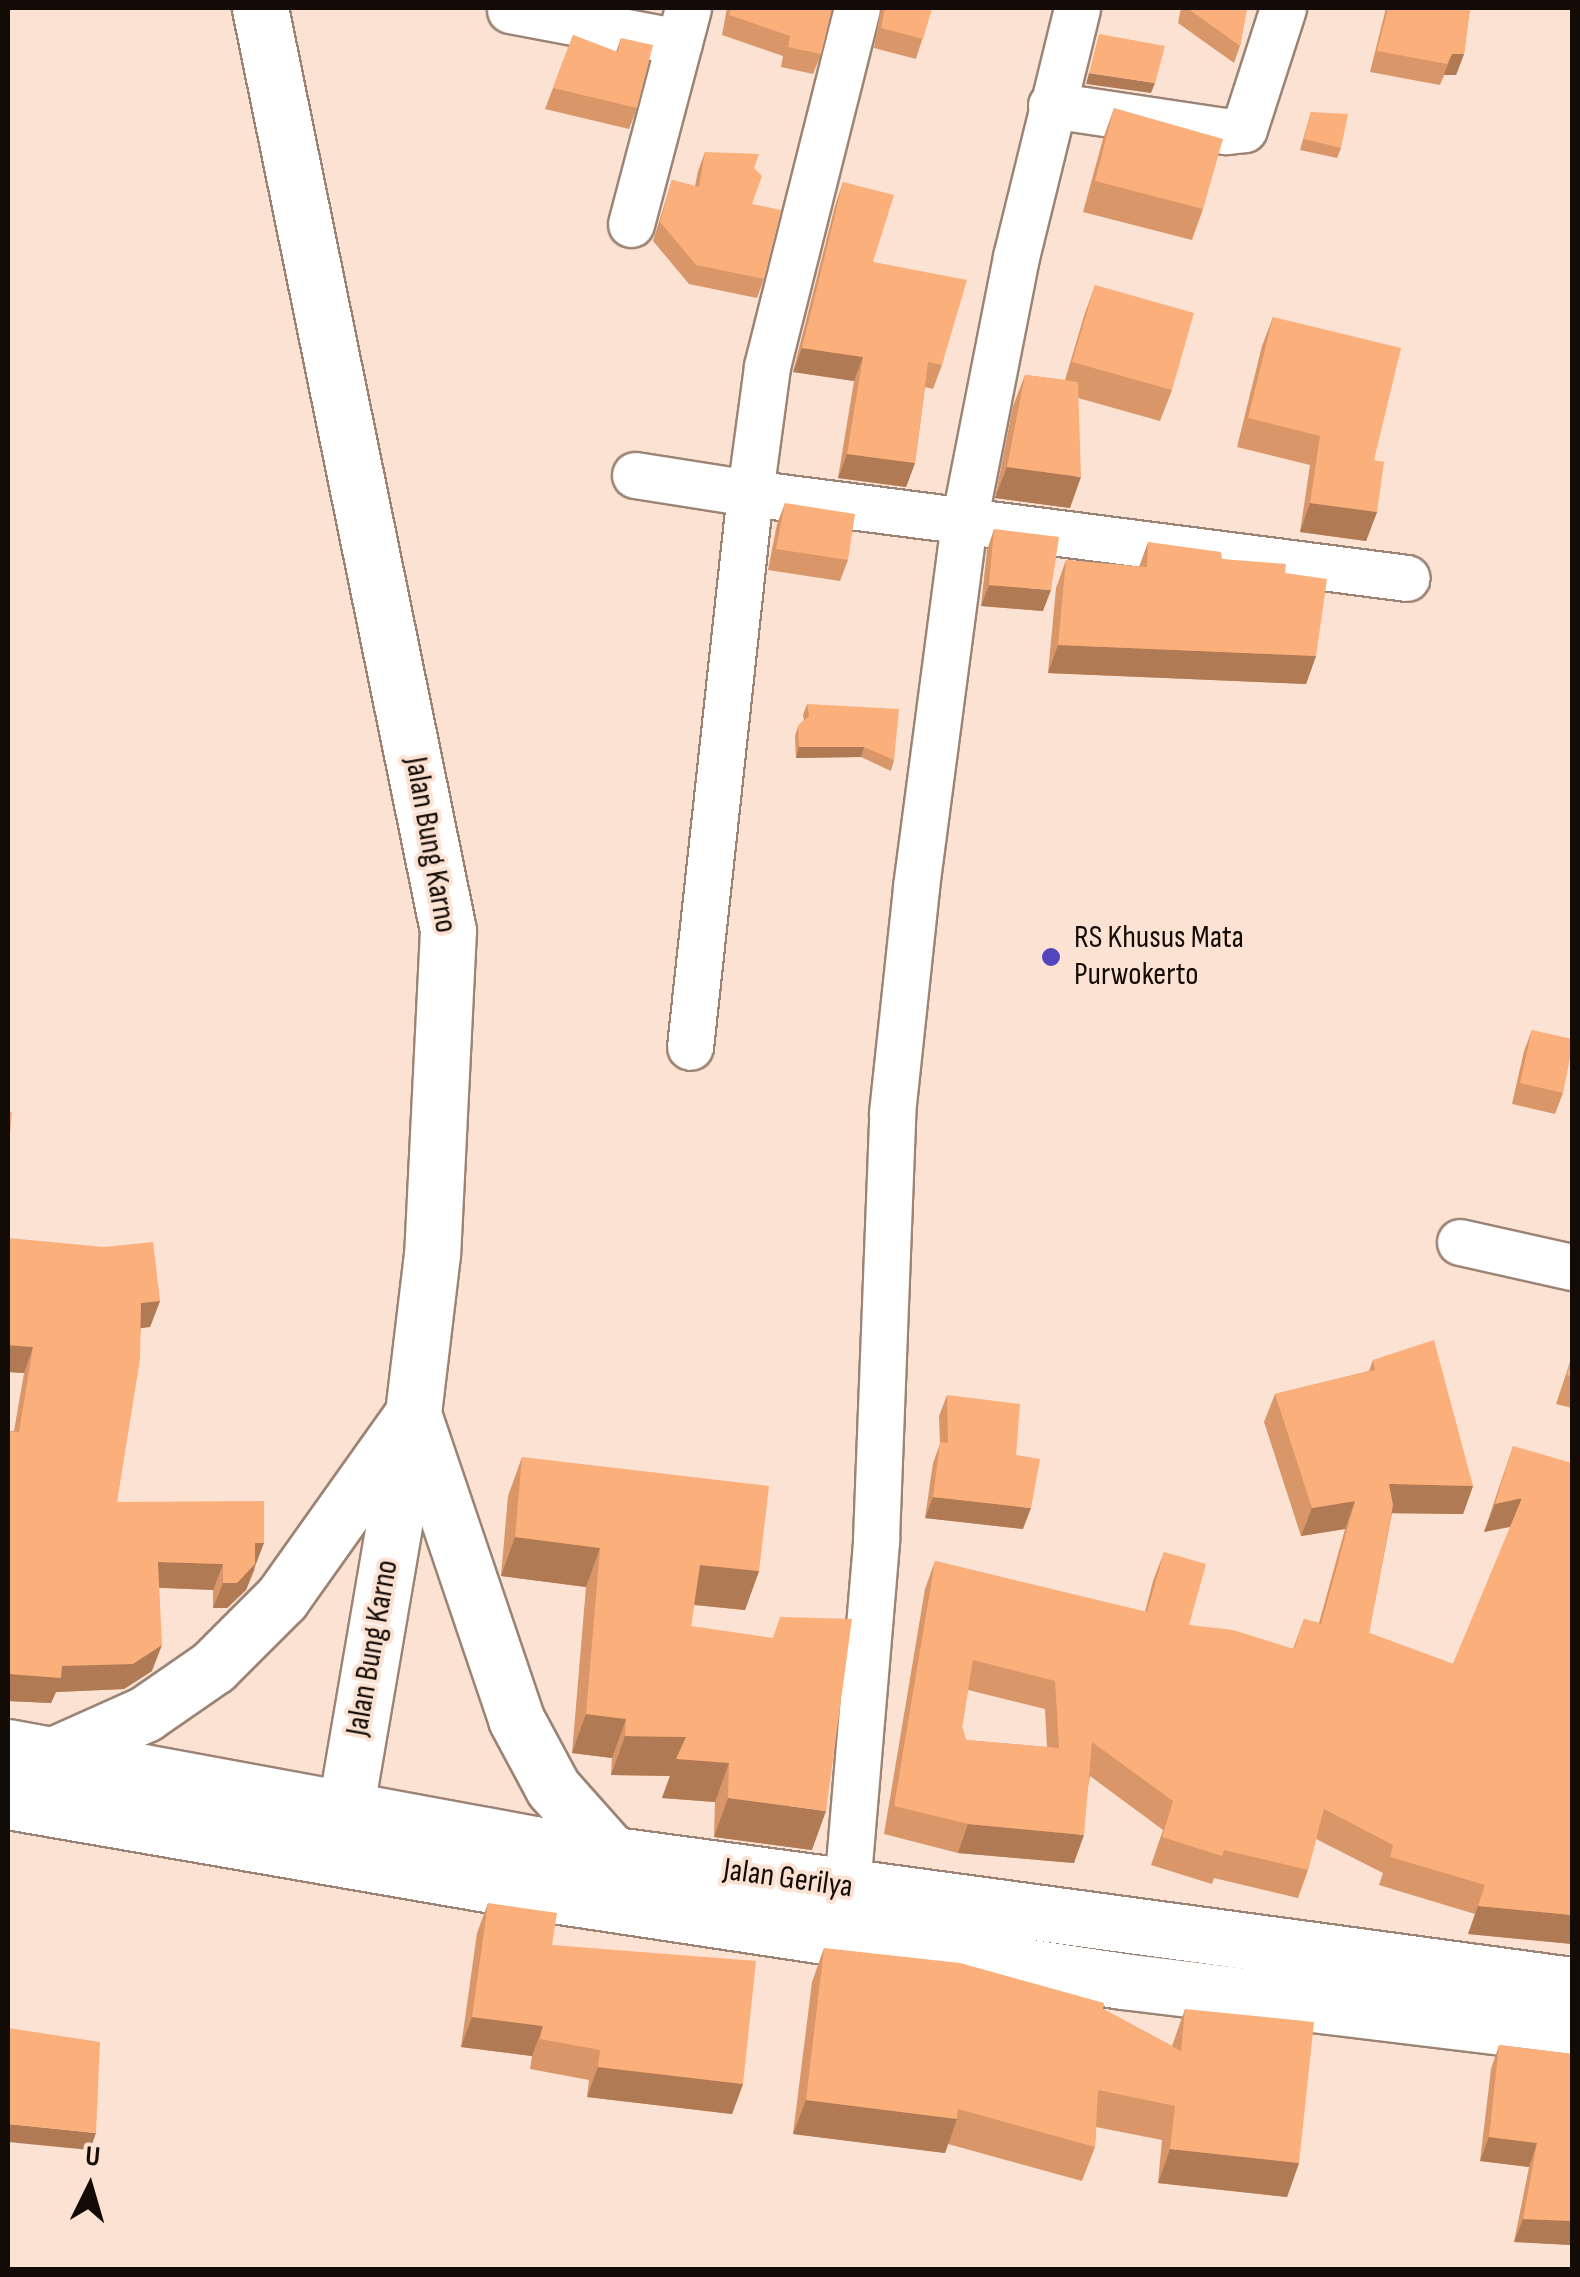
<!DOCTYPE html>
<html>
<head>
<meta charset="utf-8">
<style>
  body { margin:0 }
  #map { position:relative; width:1580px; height:2277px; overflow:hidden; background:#fbe2d2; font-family:"Sofia Sans Condensed",sans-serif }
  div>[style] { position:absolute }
  .roads { filter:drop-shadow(2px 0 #9b8475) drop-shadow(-2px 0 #9b8475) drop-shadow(0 2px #9b8475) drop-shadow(0 -2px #9b8475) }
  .minor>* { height:45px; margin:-22.5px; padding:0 22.5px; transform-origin:22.5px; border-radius:22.5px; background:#fff }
  .major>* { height:55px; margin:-27.5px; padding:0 27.5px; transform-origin:27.5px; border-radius:27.5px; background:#fff }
  .highway>* { height:55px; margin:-27.5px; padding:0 27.5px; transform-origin:27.5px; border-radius:27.5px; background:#fff }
  .wall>* { inset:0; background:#d89669 }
  .shaded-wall>* { inset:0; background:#b07a55 }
  .building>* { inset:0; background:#fbaf7a }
  .dots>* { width:28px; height:28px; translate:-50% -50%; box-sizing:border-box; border:5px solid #fbe2d2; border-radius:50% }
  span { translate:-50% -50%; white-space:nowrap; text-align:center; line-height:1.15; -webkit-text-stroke:8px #fbe2d2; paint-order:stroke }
  .street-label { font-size:32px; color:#130b06 }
  .poi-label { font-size:32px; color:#130b06 }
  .left { translate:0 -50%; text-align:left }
  .frame { position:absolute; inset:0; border:10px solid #130b06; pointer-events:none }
  .north { position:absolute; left:40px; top:2137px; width:100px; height:100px; -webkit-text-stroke:8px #fbe2d2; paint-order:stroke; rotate:5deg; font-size:28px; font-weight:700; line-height:40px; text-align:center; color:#130b06 }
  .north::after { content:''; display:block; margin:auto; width:35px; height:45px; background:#130b06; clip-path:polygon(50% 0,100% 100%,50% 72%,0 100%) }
</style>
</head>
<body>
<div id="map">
  <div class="roads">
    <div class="minor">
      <i style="left:857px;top:8px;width:370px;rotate:104.1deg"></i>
      <i style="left:767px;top:367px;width:127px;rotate:97.7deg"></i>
      <i style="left:750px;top:493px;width:662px;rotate:7.37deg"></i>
      <i style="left:510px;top:10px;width:172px;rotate:10.7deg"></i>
      <i style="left:1051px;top:105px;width:177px;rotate:8.5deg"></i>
      <i style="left:1226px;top:131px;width:18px;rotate:-6deg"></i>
      <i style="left:1244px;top:129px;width:127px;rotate:-72.1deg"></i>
      <i style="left:631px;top:224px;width:223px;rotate:-75.2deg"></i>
      <i style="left:635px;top:475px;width:116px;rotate:8.9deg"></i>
      <i style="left:750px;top:493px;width:557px;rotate:96.18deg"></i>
      <i style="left:1460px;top:1242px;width:115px;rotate:12.6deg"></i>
      <i style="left:847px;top:1888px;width:350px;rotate:-85.2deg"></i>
      <i style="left:876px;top:1539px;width:426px;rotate:-87.8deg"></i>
      <i style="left:892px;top:1113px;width:227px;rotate:-83.9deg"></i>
      <i style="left:916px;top:887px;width:368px;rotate:-82.5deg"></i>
      <i style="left:964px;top:522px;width:270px;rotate:-78.9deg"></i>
      <i style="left:1016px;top:257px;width:256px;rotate:-76.2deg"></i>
    </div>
    <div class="major">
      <i style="left:260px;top:8px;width:941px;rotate:78.48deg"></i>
      <i style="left:448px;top:930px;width:324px;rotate:92.8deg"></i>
      <i style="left:432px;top:1254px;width:161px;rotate:96.8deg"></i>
      <i style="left:413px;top:1414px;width:403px;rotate:99.7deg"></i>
    </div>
    <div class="highway">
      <i style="left:413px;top:1414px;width:322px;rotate:71.3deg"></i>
      <i style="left:516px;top:1719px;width:78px;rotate:61.8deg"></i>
      <i style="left:553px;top:1788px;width:87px;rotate:48.3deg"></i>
      <i style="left:8px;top:1747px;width:535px;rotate:10.45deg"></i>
      <i style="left:534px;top:1844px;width:1048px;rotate:7.74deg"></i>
      <i style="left:53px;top:1755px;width:101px;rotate:-24deg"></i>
      <i style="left:145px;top:1714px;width:83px;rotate:-34.7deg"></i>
      <i style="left:213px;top:1667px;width:98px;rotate:-45deg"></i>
      <i style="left:282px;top:1598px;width:226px;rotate:-54.6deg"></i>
      <i style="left:8px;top:1801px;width:527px;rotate:9.84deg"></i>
      <i style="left:527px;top:1891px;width:603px;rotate:8.59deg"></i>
      <i style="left:1123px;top:1981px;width:452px;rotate:6.9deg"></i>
    </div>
  </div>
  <div class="wall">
    <i style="clip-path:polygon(727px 8px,832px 8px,821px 54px,813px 74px,781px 67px,783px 56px,722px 35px)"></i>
    <i style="clip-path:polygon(881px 8px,932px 8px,916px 59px,874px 48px)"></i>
    <i style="clip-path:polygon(1181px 8px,1247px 8px,1240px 46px,1234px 63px,1178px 23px)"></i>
    <i style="clip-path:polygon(1386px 8px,1470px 8px,1464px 54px,1456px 75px,1444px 75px,1440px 85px,1370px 72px)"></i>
    <i style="clip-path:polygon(573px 35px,616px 52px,621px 38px,637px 108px,629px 129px,545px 109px)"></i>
    <i style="clip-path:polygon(1114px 108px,1203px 209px,1192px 240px,1083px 212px,1103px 139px)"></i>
    <i style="clip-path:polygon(1311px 112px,1341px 148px,1337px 158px,1300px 150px)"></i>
    <i style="clip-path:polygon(705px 152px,754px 168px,752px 204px,764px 279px,757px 298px,689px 284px,653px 241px,672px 180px,695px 186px,698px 171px)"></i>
    <i style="clip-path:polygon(843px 182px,873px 262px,942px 365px,933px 389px,925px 387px,915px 463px,906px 487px,838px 478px,854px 381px,793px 372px,835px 206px)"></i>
    <i style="clip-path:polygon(1095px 285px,1172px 390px,1160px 421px,1078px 398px,1070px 508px,995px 498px,1013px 406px,1025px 375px,1065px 380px,1084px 316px)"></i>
    <i style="clip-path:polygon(1273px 317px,1374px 460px,1377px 512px,1366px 541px,1300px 532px,1310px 465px,1237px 447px,1262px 346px)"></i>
    <i style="clip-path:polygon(785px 503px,848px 560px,840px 581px,768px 570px,777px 524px)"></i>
    <i style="clip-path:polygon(994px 529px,1043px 611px,981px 606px,987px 550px)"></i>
    <i style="clip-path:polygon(1148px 542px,1285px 573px,1316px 656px,1306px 684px,1048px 673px,1056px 588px,1066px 560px,1139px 567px)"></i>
    <i style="clip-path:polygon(807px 704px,894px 760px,891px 771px,861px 757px,796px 758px,795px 736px,798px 726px,804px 720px,803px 715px)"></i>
    <i style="clip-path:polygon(1532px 1030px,1563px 1093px,1555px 1114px,1512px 1104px,1524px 1051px)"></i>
    <i style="clip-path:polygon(8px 1238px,160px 1301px,150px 1327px,141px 1328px,117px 1502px,255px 1569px,246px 1590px,227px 1608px,213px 1608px,213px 1590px,159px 1588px,152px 1671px,124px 1689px,56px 1692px,51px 1703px,8px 1701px,8px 1431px,14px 1431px,24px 1373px,8px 1372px)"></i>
    <i style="clip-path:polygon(1572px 1356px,1572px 1408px,1556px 1404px)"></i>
    <i style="clip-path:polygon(evenodd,1373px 1360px,1473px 1486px,1463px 1514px,1392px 1513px,1369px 1633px,1453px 1664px,1511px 1527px,1484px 1532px,1513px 1446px,1572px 1944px,1468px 1934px,1475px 1914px,1379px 1885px,1383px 1873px,1316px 1839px,1308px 1870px,1298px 1898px,1214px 1878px,1212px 1884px,1151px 1865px,1163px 1830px,1090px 1776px,1074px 1863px,958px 1853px,884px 1834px,925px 1589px,935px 1561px,1145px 1612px,1153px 1581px,1164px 1552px,1189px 1625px,1293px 1649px,1304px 1619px,1319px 1623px,1345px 1529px,1301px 1536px,1264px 1422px,1275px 1394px,1369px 1371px,1373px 1360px,968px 1690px,1045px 1709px,1047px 1747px,966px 1740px,962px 1727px,968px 1690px)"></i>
    <i style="clip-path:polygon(947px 1395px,1016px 1455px,1023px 1529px,925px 1518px,933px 1463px,940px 1444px,939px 1416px)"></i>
    <i style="clip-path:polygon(522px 1457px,759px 1571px,745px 1610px,694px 1605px,691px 1626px,812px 1850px,714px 1837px,715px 1802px,662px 1798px,670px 1776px,611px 1775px,612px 1758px,572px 1753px,586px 1587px,501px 1576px,508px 1496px)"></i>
    <i style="clip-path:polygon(488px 1903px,552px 1945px,743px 2084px,732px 2114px,587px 2097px,589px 2080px,530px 2069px,532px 2056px,461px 2047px,477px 1933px)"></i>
    <i style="clip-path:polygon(824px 1948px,1103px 2009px,1172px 2046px,1185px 2009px,1299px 2163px,1287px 2197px,1158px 2183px,1162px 2140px,1096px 2127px,1095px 2147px,1082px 2181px,948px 2144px,945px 2153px,793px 2134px,812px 1982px)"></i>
    <i style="clip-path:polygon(1499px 2045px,1572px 2054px,1572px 2245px,1514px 2242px,1529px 2167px,1480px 2161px,1491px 2069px)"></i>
  </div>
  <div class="shaded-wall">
    <i style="clip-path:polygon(1452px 54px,1464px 54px,1456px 75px,1444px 75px,1440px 85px)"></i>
    <i style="clip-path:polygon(1089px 73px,1155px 83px,1151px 93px,1086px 84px)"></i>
    <i style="clip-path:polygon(802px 348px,863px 357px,854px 381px,793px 372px)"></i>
    <i style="clip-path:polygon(847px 454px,915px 463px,906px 487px,838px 478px)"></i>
    <i style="clip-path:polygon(1007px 467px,1081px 477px,1070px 508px,995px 498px)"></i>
    <i style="clip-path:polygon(1310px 503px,1377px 512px,1366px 541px,1300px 532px)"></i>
    <i style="clip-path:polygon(989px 585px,1051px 590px,1043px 611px,981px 606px)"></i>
    <i style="clip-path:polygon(1058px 645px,1316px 656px,1306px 684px,1048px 673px)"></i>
    <i style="clip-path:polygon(799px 747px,864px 747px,861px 757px,796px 758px)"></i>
    <i style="clip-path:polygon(160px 1301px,150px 1327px,132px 1329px,141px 1303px)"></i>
    <i style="clip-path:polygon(8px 1345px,33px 1347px,24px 1373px,8px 1372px)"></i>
    <i style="clip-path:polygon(1389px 1484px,1473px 1486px,1463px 1514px,1379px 1513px)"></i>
    <i style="clip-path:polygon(933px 1497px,1031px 1508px,1023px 1529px,925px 1518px)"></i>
    <i style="clip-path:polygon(1522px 1498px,1512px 1526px,1484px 1532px,1495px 1504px)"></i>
    <i style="clip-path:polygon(1355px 1501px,1345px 1529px,1301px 1536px,1312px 1508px)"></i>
    <i style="clip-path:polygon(515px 1537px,600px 1548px,586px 1587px,501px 1576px)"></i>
    <i style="clip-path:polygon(255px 1543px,264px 1543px,246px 1590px,227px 1608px,213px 1608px,223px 1583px)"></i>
    <i style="clip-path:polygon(158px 1562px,223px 1564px,213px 1590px,149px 1587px)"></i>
    <i style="clip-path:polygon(700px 1565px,759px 1571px,745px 1610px,686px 1604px)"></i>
    <i style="clip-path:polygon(162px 1645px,152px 1671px,124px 1689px,56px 1692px,51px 1703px,8px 1701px,8px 1674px,62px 1666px)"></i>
    <i style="clip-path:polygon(586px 1714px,626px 1719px,612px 1758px,572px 1753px)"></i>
    <i style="clip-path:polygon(625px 1736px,686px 1737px,729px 1763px,715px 1802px,662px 1798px,670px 1776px,611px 1775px)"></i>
    <i style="clip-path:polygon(728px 1798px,826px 1811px,812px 1850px,714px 1837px)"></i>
    <i style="clip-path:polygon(968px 1824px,1084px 1835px,1074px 1863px,958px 1853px)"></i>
    <i style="clip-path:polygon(1478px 1906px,1572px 1915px,1572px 1944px,1468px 1934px)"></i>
    <i style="clip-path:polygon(472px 2017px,543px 2026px,532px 2056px,461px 2047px)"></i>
    <i style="clip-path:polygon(598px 2067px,743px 2084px,732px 2114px,587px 2097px)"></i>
    <i style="clip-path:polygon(806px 2100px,957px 2119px,945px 2153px,793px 2134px)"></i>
    <i style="clip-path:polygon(8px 2124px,96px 2133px,90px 2150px,8px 2142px)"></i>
    <i style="clip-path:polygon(1489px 2137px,1537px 2143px,1529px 2167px,1480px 2161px)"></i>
    <i style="clip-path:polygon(1170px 2149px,1299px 2163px,1287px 2197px,1158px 2183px)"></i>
    <i style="clip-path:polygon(1523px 2219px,1572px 2221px,1572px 2245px,1514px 2242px)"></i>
  </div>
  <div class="building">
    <i style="clip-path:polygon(731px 8px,832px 8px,821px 54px,788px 47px,790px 36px,729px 15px)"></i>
    <i style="clip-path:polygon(885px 8px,932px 8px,923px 39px,881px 28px)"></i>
    <i style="clip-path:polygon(1187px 8px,1247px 8px,1240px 46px)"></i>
    <i style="clip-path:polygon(1388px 8px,1470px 8px,1464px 54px,1452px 54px,1447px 64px,1377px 51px)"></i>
    <i style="clip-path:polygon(1099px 34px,1165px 46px,1155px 83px,1089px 73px)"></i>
    <i style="clip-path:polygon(573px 35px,618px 52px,621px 38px,653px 45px,637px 108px,553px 88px)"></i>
    <i style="clip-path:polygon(1114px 108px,1223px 139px,1203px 209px,1095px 181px)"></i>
    <i style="clip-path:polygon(1311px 112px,1348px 114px,1341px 148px,1304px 139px)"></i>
    <i style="clip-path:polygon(705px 152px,759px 154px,754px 168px,762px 176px,752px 204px,781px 210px,764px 279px,696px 265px,660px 222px,672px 180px,699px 187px)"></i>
    <i style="clip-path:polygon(843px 182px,894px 195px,873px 262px,967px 280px,942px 365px,928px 362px,915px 463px,847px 454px,863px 357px,802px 348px)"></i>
    <i style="clip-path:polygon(1095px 285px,1194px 313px,1172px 390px,1072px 362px)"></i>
    <i style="clip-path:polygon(1273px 317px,1401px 348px,1374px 460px,1384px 462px,1377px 512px,1310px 503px,1320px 436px,1248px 418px)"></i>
    <i style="clip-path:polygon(1025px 375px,1078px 382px,1081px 477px,1007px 467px)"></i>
    <i style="clip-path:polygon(785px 503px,855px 514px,848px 560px,776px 549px)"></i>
    <i style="clip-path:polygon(994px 529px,1059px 537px,1051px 590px,989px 585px)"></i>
    <i style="clip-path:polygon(1148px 542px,1221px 552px,1222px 559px,1286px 564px,1285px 573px,1327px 579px,1316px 656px,1058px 645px,1066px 560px,1147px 567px)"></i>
    <i style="clip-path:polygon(807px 704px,899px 709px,894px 760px,864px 747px,799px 747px,798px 726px,809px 716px)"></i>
    <i style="clip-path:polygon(1532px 1030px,1572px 1039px,1572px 1048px,1563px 1093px,1520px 1083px)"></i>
    <i style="clip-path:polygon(8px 1112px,12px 1112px,8px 1159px)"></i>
    <i style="clip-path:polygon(8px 1238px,104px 1247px,153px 1242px,160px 1301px,141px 1303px,140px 1359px,117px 1502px,264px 1501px,264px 1543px,255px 1543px,255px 1564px,237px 1583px,223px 1583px,223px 1564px,158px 1562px,162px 1645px,133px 1664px,62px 1666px,61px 1678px,8px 1674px,8px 1431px,19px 1432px,33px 1347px,8px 1345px)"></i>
    <i style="clip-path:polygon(evenodd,1434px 1340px,1473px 1486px,1389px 1484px,1393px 1505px,1369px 1633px,1453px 1664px,1522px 1498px,1495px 1504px,1513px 1446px,1572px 1463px,1572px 1915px,1478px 1906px,1485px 1885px,1390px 1857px,1393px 1845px,1324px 1809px,1308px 1870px,1224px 1850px,1222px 1856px,1162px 1837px,1173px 1801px,1092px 1742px,1084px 1835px,968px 1824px,894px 1806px,935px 1561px,1147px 1612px,1164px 1552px,1206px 1564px,1189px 1625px,1233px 1630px,1294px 1649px,1304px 1619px,1321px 1624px,1355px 1501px,1312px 1508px,1275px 1394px,1375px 1370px,1373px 1360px,1434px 1340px,973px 1660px,1055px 1681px,1059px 1748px,966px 1740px,962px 1727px,973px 1660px)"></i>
    <i style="clip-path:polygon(1572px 1358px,1572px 1377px,1567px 1375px)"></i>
    <i style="clip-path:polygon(947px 1395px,1020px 1404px,1016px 1455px,1040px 1459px,1031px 1508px,933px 1497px,940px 1442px,948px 1443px)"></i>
    <i style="clip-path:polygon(522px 1457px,769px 1486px,759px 1571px,700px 1565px,691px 1626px,773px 1638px,780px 1617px,852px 1619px,826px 1811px,728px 1798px,729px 1763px,676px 1759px,686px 1737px,625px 1736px,626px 1719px,586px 1714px,600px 1548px,515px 1537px)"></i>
    <i style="clip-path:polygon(488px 1903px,557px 1913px,552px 1945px,756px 1961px,743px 2084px,598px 2067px,600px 2050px,540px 2039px,543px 2026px,472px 2017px)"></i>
    <i style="clip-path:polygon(824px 1948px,960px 1963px,1104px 2003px,1103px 2009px,1181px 2051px,1185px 2009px,1314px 2022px,1299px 2163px,1170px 2149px,1175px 2106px,1098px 2090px,1095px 2147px,958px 2109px,957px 2119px,806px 2100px)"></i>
    <i style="clip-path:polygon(8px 2028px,100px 2042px,96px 2133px,8px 2124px)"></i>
    <i style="clip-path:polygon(1499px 2045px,1572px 2054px,1572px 2221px,1523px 2219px,1537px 2143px,1489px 2137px)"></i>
  </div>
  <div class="dots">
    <i style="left:1051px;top:957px;background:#5345bc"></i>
  </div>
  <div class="street-label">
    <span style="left:430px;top:845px;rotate:80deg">Jalan Bung Karno</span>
    <span style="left:373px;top:1648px;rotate:-80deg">Jalan Bung Karno</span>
    <span style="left:788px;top:1879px;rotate:8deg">Jalan Gerilya</span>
  </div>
  <div class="poi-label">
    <span class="left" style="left:1074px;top:957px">RS Khusus Mata<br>Purwokerto</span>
  </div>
  <div class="frame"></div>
  <div class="north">U</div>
</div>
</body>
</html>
